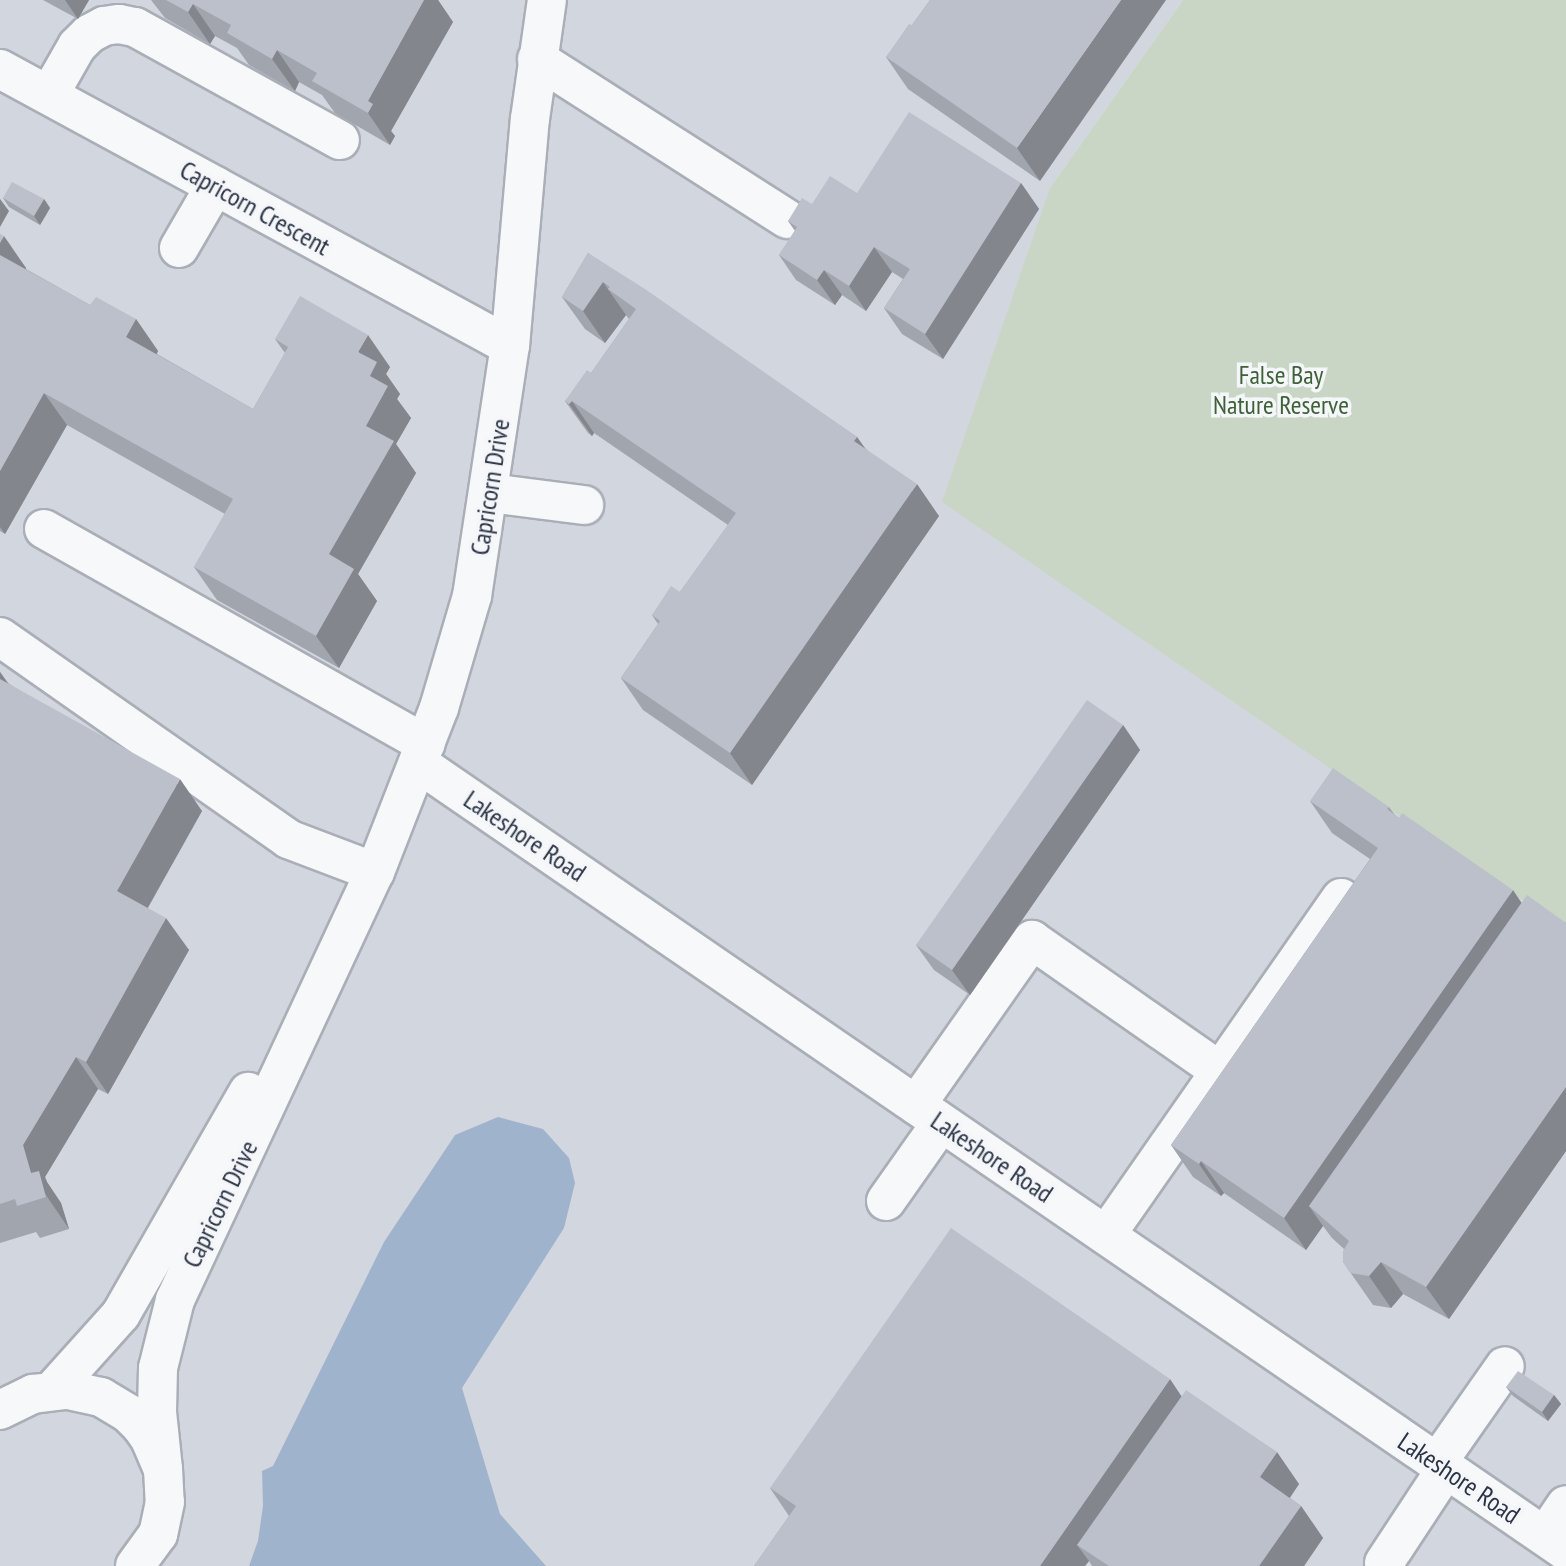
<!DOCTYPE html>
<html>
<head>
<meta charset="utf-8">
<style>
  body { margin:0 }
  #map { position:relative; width:1566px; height:1566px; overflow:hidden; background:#e4e7ec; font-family:"PT Sans Narrow",sans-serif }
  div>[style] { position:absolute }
  .built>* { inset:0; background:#d2d6de }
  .green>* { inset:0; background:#c9d6c5 }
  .water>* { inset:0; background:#9fb4cc }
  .roads { filter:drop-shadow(2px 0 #a9aeb7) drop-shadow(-2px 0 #a9aeb7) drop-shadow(0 2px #a9aeb7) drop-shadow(0 -2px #a9aeb7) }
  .minor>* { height:38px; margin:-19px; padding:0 19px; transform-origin:19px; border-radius:19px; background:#f7f8fa }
  .wall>* { inset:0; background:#a1a5ae }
  .shaded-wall>* { inset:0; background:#83868d }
  .building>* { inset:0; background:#bbc0ca }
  span { translate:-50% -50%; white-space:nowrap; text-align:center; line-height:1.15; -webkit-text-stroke:7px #f4f6f9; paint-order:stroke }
  .street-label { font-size:26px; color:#2b3445 }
  .park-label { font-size:26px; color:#3f6138 }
</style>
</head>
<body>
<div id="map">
  <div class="built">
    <i style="clip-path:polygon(0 0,1183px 0,1050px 188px,1566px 930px,1566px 1566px,0 1566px)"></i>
  </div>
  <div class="green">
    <i style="clip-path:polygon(1183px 0,1566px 0,1566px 930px,942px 502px,1050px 188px)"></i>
  </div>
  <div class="water">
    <i style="clip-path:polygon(498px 1117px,543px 1129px,569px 1158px,575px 1183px,564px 1228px,462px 1388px,500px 1514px,546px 1566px,249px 1566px,258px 1541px,263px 1506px,262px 1471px,273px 1466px,384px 1242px,455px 1135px)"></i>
  </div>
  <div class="roads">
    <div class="minor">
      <i style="left:537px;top:59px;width:297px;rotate:32.6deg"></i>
      <i style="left:0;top:69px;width:580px;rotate:28.51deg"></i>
      <i style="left:49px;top:95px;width:56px;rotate:-60.3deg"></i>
      <i style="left:77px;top:46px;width:17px;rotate:-45deg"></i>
      <i style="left:89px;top:34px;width:17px;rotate:-28deg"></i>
      <i style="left:104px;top:26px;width:15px;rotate:-8deg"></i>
      <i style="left:119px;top:24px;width:16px;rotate:11deg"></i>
      <i style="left:135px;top:27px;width:234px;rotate:28.9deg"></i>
      <i style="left:179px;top:248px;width:72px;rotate:-59.9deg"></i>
      <i style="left:490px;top:493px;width:95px;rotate:7.3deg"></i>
      <i style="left:44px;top:529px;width:438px;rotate:29.4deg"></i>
      <i style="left:0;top:637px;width:352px;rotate:35deg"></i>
      <i style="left:288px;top:839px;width:93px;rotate:20.8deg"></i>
      <i style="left:418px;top:763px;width:1392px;rotate:34.47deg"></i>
      <i style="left:916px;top:1105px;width:202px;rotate:-54.9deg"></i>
      <i style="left:1032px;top:940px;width:229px;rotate:34.9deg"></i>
      <i style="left:886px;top:1201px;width:95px;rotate:-54.8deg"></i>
      <i style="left:1106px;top:1235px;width:411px;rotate:-55.1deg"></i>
      <i style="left:52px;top:1391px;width:103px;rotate:-48.1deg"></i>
      <i style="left:121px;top:1314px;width:256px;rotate:-60.2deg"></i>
      <i style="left:0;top:1410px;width:37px;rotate:-26deg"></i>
      <i style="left:33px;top:1394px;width:35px;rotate:-7deg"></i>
      <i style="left:68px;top:1390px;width:34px;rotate:12deg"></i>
      <i style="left:101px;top:1397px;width:33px;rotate:31deg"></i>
      <i style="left:129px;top:1414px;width:17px;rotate:45deg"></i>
      <i style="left:141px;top:1426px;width:16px;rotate:55deg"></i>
      <i style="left:150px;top:1439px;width:33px;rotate:67deg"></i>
      <i style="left:163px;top:1469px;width:33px;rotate:87deg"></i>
      <i style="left:165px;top:1502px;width:33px;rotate:102deg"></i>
      <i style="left:158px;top:1534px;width:39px;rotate:126deg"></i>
      <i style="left:1437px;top:1463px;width:118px;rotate:-55deg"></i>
      <i style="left:163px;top:1469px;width:57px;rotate:-96deg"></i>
      <i style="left:157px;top:1412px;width:44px;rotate:-88.7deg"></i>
      <i style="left:158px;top:1368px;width:70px;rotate:-76deg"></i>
      <i style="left:175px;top:1300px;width:472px;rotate:-65deg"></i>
      <i style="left:375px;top:872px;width:176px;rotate:-68.7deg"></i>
      <i style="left:439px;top:708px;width:117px;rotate:-73.6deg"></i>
      <i style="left:472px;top:596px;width:253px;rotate:-81.4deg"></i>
      <i style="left:510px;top:346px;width:228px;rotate:-85deg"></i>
      <i style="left:530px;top:119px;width:120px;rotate:-81.9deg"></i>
      <i style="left:1545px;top:1536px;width:37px;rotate:-56deg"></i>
      <i style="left:1384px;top:1563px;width:113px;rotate:-56.6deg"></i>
    </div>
  </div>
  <div class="wall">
    <i style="clip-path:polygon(43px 0,89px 0,78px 19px)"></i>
    <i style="clip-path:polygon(151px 0,438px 0,453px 22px,391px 131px,395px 136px,390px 145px,335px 113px,322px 95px,299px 82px,295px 91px,249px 65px,237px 48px,215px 36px,210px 44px,165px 18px)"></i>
    <i style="clip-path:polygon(930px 0,1040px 181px,908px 89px,886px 57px,912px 25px)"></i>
    <i style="clip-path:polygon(1021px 183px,1039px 209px,943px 359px,902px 334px,884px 308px,903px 279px,892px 272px,866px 311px,842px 295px,835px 305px,796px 280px,779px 255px,795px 231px,788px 221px,812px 204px,857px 193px)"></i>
    <i style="clip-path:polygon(3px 198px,44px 199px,50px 208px,40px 225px,9px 207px)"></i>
    <i style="clip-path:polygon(0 234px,26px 268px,26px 269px,90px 305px,136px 319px,158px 351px,157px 354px,253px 409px,285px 353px,275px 339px,390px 367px,386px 374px,400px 394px,397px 399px,411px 418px,396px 444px,416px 473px,358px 574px,377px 601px,339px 668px,217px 600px,194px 567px,225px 514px,67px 425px,5px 534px,0 531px)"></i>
    <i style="clip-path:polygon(588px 253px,857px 437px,865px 448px,939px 516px,752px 785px,643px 710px,621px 678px,658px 624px,652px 615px,680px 592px,728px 525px,594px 433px,592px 436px,588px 433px,565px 401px,591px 373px,629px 319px,626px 315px,605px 343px,585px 329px,562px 297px)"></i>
    <i style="clip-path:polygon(0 672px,8px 683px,202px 811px,148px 908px,189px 950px,108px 1094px,98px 1089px,45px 1177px,47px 1182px,61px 1203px,69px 1229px,40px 1238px,36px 1232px,0 1243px)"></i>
    <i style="clip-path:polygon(1123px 725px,1140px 750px,970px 995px,934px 970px,916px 945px)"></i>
    <i style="clip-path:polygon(1310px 801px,1389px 807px,1395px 815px,1521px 903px,1566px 923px,1566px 1151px,1449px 1319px,1403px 1294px,1391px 1308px,1373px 1305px,1343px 1262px,1344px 1249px,1332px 1238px,1323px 1226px,1306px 1250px,1224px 1193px,1221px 1196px,1193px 1177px,1171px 1145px,1370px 859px,1332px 833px)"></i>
    <i style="clip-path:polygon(1506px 1387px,1554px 1395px,1561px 1404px,1548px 1421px,1513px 1396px)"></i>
    <i style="clip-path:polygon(1181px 1396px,1299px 1484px,1290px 1498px,1301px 1506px,1323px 1538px,1304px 1566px,1092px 1566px,1089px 1561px,1085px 1566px,754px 1566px,789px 1516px,770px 1488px)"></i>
  </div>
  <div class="shaded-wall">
    <i style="clip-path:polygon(65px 0,89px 0,78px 19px)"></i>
    <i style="clip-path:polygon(424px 0,438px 0,453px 22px,391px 131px,395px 136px,390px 145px,368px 113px,368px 101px)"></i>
    <i style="clip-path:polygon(1121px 0,1166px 0,1040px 181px,1017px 148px)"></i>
    <i style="clip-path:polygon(193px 4px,215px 36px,210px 44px,188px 12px)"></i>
    <i style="clip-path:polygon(277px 50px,299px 82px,295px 91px,272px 59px)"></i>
    <i style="clip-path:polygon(1021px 183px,1039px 209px,943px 359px,925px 334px)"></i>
    <i style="clip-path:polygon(0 199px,9px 211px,0 227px)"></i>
    <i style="clip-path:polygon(44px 199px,50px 208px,40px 225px,34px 216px)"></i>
    <i style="clip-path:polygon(4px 236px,26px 268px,18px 284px,0 259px,0 243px)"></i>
    <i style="clip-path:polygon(874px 247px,892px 272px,866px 311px,849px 286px)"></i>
    <i style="clip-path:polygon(824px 270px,842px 295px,835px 305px,817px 280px)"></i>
    <i style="clip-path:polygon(603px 282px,626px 315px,605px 343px,583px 311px)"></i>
    <i style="clip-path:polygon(136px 319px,158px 351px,148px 369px,126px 337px)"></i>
    <i style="clip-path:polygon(368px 335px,390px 367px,386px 374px,400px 394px,397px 399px,411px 418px,396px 444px,416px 473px,358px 574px,377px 601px,339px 668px,316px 636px,329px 554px,366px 426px,370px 376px,358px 352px)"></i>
    <i style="clip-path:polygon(44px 393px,67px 425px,5px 534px,0 527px,0 471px)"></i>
    <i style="clip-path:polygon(572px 401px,594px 433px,592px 436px,569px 404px)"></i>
    <i style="clip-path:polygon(857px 437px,879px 469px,854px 441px)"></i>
    <i style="clip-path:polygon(917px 484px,939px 516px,752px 785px,730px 753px)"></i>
    <i style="clip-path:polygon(0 672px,17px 696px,0 688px)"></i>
    <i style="clip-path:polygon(1123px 725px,1140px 750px,970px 995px,952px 970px)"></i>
    <i style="clip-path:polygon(180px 779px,202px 811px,139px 923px,117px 891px)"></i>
    <i style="clip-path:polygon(1513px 890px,1535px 923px,1309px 1206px,1323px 1226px,1306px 1250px,1284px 1218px)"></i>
    <i style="clip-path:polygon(166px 918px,189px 950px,108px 1094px,86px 1062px)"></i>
    <i style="clip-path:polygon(76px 1057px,98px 1089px,45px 1177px,47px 1182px,61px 1203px,69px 1229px,31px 1173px,23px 1145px)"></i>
    <i style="clip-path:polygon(1566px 1087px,1566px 1151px,1449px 1319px,1426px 1287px)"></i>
    <i style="clip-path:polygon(1201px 1161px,1224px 1193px,1221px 1196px,1199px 1164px)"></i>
    <i style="clip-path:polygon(1381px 1262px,1403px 1294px,1391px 1308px,1369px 1276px)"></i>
    <i style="clip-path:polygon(1170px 1379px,1192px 1412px,1077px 1545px,1089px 1561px,1085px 1566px,1040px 1566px)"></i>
    <i style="clip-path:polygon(1554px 1395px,1561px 1404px,1548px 1421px,1542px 1412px)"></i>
    <i style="clip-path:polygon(1277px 1452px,1299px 1484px,1282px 1509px,1260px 1477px)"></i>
    <i style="clip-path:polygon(1301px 1506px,1323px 1538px,1304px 1566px,1259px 1566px)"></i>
  </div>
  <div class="building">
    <i style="clip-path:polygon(166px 0,424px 0,368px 101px,373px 104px,368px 113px,312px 81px,317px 73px,277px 50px,272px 59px,227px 33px,231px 25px,193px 4px,188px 12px)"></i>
    <i style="clip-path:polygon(930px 0,1121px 0,1017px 148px,886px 57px,909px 24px,912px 25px)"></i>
    <i style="clip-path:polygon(909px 112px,1021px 183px,925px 334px,884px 308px,910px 269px,874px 247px,849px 286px,824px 270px,817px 280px,779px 255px,797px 227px,788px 221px,802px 198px,812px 204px,830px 176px,857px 193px)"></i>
    <i style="clip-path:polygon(12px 182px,44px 199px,34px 216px,3px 198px)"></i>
    <i style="clip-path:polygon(0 234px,4px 236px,0 243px)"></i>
    <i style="clip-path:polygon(588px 253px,645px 289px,857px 437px,854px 441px,917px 484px,730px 753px,621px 678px,660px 621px,652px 615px,671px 586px,680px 592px,736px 513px,572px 401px,569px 404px,565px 401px,587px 370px,591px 373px,636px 309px,608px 289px,610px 287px,603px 282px,583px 311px,562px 297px)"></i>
    <i style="clip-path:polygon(0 255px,90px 305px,96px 297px,136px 319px,126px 337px,253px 409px,288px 347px,275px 339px,300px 296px,368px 335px,358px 352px,377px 362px,370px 376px,388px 386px,366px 426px,394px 441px,329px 554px,354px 569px,316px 636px,194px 567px,233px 499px,44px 393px,0 471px)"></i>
    <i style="clip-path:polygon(0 679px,180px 779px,117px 891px,166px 918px,86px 1062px,76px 1057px,23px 1145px,31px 1173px,39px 1171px,46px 1197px,17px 1206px,15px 1199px,0 1204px)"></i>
    <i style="clip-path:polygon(1087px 700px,1123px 725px,952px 970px,916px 945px)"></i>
    <i style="clip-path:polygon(1333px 768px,1389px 807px,1387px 809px,1399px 818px,1402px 813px,1513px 890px,1284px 1218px,1201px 1161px,1199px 1164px,1171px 1145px,1378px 848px,1310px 801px)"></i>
    <i style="clip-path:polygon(1527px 895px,1566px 923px,1566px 1087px,1426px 1287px,1381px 1262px,1369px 1276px,1350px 1273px,1343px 1262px,1343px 1251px,1349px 1241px,1309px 1206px)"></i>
    <i style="clip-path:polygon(951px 1228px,1170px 1379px,1040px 1566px,754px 1566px,796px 1506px,770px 1488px)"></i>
    <i style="clip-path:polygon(1518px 1371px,1554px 1395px,1542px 1412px,1506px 1387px)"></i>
    <i style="clip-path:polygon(1186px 1390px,1277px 1452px,1260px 1477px,1301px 1506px,1259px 1566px,1109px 1566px,1077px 1545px)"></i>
  </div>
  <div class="street-label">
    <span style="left:255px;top:208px;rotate:29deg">Capricorn Crescent</span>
    <span style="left:490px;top:487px;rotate:-81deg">Capricorn Drive</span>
    <span style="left:525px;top:836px;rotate:34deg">Lakeshore Road</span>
    <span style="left:992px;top:1157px;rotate:34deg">Lakeshore Road</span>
    <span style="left:220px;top:1204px;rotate:-64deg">Capricorn Drive</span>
    <span style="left:1459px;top:1478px;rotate:34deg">Lakeshore Road</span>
  </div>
  <div class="park-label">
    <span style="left:1281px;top:390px">False Bay<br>Nature Reserve</span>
  </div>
</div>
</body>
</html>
